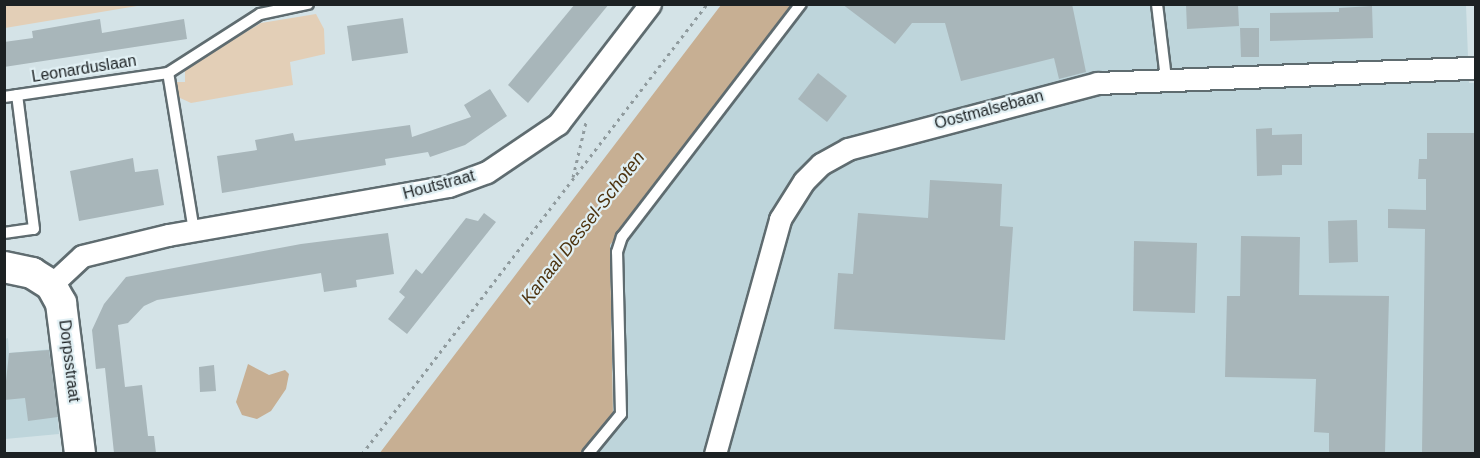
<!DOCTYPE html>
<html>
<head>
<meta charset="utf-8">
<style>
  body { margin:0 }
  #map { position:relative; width:1480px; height:458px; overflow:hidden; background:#d4e3e7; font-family:Arial,sans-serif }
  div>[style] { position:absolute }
  .built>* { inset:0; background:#bed5db }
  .green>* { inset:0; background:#e3cfb7 }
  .water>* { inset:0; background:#c7af93 }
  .building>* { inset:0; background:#a8b6ba }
  .path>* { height:3px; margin-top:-1.5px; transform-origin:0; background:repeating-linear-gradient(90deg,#909b9e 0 3px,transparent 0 7.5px) }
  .roads { filter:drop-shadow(2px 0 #5f6c70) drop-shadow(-2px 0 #5f6c70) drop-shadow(0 2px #5f6c70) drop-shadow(0 -2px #5f6c70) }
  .lane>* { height:10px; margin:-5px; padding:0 5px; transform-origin:5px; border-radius:5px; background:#fff }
  .street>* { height:21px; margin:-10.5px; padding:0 10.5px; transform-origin:10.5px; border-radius:10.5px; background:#fff }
  .secondary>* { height:30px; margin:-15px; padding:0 15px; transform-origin:15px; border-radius:15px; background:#fff }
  span { translate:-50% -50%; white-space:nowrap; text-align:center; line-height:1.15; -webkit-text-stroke:4.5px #e1f0f4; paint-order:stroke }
  .street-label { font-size:16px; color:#1c2123 }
  .water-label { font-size:18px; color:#4d330f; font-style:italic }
  .frame { position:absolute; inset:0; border:6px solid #1c2123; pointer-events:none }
</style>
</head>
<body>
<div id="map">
  <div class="built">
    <i style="clip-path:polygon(793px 5px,1466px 5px,1469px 83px,1476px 83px,1475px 453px,581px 454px,613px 416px,610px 245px)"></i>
    <i style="clip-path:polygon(8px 338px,9px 353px,53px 349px,59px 434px,5px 439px,5px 339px)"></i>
  </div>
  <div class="green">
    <i style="clip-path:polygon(5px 4px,143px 4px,143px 5px,5px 28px)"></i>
    <i style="clip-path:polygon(316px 14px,324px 29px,325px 54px,290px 62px,293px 85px,191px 103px,178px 97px,176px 82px,185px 82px,185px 68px,261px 23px)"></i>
  </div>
  <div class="water">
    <i style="clip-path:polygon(721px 5px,793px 5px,610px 245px,613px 416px,581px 453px,379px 454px)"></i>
    <i style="clip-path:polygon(248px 364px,269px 375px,285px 370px,289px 374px,286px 389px,271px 411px,257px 419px,242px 415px,236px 402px)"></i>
  </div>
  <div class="building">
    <i style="clip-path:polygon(575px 4px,609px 4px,528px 103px,508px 85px)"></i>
    <i style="clip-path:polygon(842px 4px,1072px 4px,1086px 72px,1059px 79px,1054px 58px,961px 81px,945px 23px,912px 23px,895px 44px)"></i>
    <i style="clip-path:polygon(1186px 4px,1238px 4px,1239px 26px,1187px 29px)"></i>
    <i style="clip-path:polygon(1372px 6px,1373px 38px,1270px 41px,1270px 13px,1339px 12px,1339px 8px)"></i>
    <i style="clip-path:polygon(403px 18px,408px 53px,352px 61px,347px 26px)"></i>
    <i style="clip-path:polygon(100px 19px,102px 33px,184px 19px,187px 39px,4px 67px,4px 42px,33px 38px,32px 31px)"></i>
    <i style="clip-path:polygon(1240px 28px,1259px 28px,1259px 57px,1241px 57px)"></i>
    <i style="clip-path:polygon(818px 73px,847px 96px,827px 122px,798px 99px)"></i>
    <i style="clip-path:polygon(490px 89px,507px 116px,465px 145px,430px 157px,428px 152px,385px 159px,386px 165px,222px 193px,217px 156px,257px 150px,255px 140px,293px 133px,295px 141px,410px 125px,412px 137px,471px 117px,464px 105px)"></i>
    <i style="clip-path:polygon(1272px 128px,1272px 135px,1302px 134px,1302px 165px,1282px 165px,1282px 175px,1257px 176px,1256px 129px)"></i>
    <i style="clip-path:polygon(1427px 133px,1476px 133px,1476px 453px,1422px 453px,1425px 229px,1388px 228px,1388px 209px,1426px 210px,1426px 179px,1418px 179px,1419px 159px,1427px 159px)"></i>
    <i style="clip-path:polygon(133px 158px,135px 172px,158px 169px,164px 205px,79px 221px,70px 171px)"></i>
    <i style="clip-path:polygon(930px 180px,1002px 184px,1000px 226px,1013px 227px,1005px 340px,834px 329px,838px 273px,853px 274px,858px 213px,928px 218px)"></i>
    <i style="clip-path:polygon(484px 213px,496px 222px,407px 334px,388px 319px,405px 297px,399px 292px,416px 269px,422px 274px,466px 218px,478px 221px)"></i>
    <i style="clip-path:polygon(1357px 220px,1358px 262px,1329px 263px,1328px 221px)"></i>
    <i style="clip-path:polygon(388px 233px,394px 274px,356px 280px,357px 287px,324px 292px,321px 273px,157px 300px,144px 306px,128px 323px,118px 325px,125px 387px,142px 385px,148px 436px,154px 436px,156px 453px,114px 453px,105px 368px,96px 369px,92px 330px,104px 304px,126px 277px,301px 244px)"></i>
    <i style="clip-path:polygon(1241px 236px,1300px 237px,1299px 295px,1389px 296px,1385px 453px,1329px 453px,1329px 433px,1314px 432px,1316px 379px,1225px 377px,1227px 296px,1240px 296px)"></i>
    <i style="clip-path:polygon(1134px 241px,1197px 243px,1195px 313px,1133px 311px)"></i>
    <i style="clip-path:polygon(49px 350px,58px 417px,28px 421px,25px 398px,4px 400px,9px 353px)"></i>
    <i style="clip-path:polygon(214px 365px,216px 391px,200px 392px,199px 367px)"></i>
  </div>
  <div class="path">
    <i style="left:573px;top:177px;width:57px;rotate:-76.7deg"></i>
    <i style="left:362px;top:454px;width:567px;rotate:-52.52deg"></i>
  </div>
  <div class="roads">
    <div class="lane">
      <i style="left:1157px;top:4px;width:75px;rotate:83.1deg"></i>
      <i style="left:4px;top:97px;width:166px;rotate:-8.3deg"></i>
      <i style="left:194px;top:231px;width:160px;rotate:-99.3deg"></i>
      <i style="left:168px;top:73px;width:109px;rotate:-32.7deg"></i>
      <i style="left:260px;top:14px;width:49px;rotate:-11.8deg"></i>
      <i style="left:4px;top:233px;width:30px;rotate:-8deg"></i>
      <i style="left:34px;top:229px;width:135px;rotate:-97.2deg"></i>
      <i style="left:588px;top:454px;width:52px;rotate:-50.5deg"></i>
      <i style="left:621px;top:414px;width:162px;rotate:-91.4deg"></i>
      <i style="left:617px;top:252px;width:16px;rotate:-72deg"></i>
      <i style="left:622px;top:237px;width:294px;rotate:-52.5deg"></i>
    </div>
    <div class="street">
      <i style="left:51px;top:285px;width:42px;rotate:-43.1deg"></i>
      <i style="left:82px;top:256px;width:89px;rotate:-13.7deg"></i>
      <i style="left:168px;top:235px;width:285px;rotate:-9.9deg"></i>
      <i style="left:449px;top:186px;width:40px;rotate:-20.2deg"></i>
      <i style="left:487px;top:172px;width:86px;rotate:-34.1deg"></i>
      <i style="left:558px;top:124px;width:151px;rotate:-52.5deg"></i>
      <i style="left:715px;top:454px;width:244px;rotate:-74.5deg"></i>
      <i style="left:780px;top:219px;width:45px;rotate:-57.7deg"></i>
      <i style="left:804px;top:181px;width:24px;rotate:-45deg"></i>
      <i style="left:821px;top:164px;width:31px;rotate:-29deg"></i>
      <i style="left:848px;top:149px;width:258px;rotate:-14.8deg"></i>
      <i style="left:1097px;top:83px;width:379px;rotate:-2.3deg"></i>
    </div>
    <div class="secondary">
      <i style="left:4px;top:267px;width:29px;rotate:12deg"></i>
      <i style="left:32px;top:273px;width:22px;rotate:32deg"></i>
      <i style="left:51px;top:285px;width:21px;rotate:61deg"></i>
      <i style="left:61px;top:303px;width:152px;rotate:82.8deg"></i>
    </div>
  </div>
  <div class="street-label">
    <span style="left:84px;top:69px;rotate:-9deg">Leonarduslaan</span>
    <span style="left:989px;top:110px;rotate:-15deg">Oostmalsebaan</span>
    <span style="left:439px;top:185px;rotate:-15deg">Houtstraat</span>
    <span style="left:69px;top:361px;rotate:83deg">Dorpsstraat</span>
  </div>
  <div class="water-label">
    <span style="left:583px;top:228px;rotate:-52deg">Kanaal Dessel-Schoten</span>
  </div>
  <div class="frame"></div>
</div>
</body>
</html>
